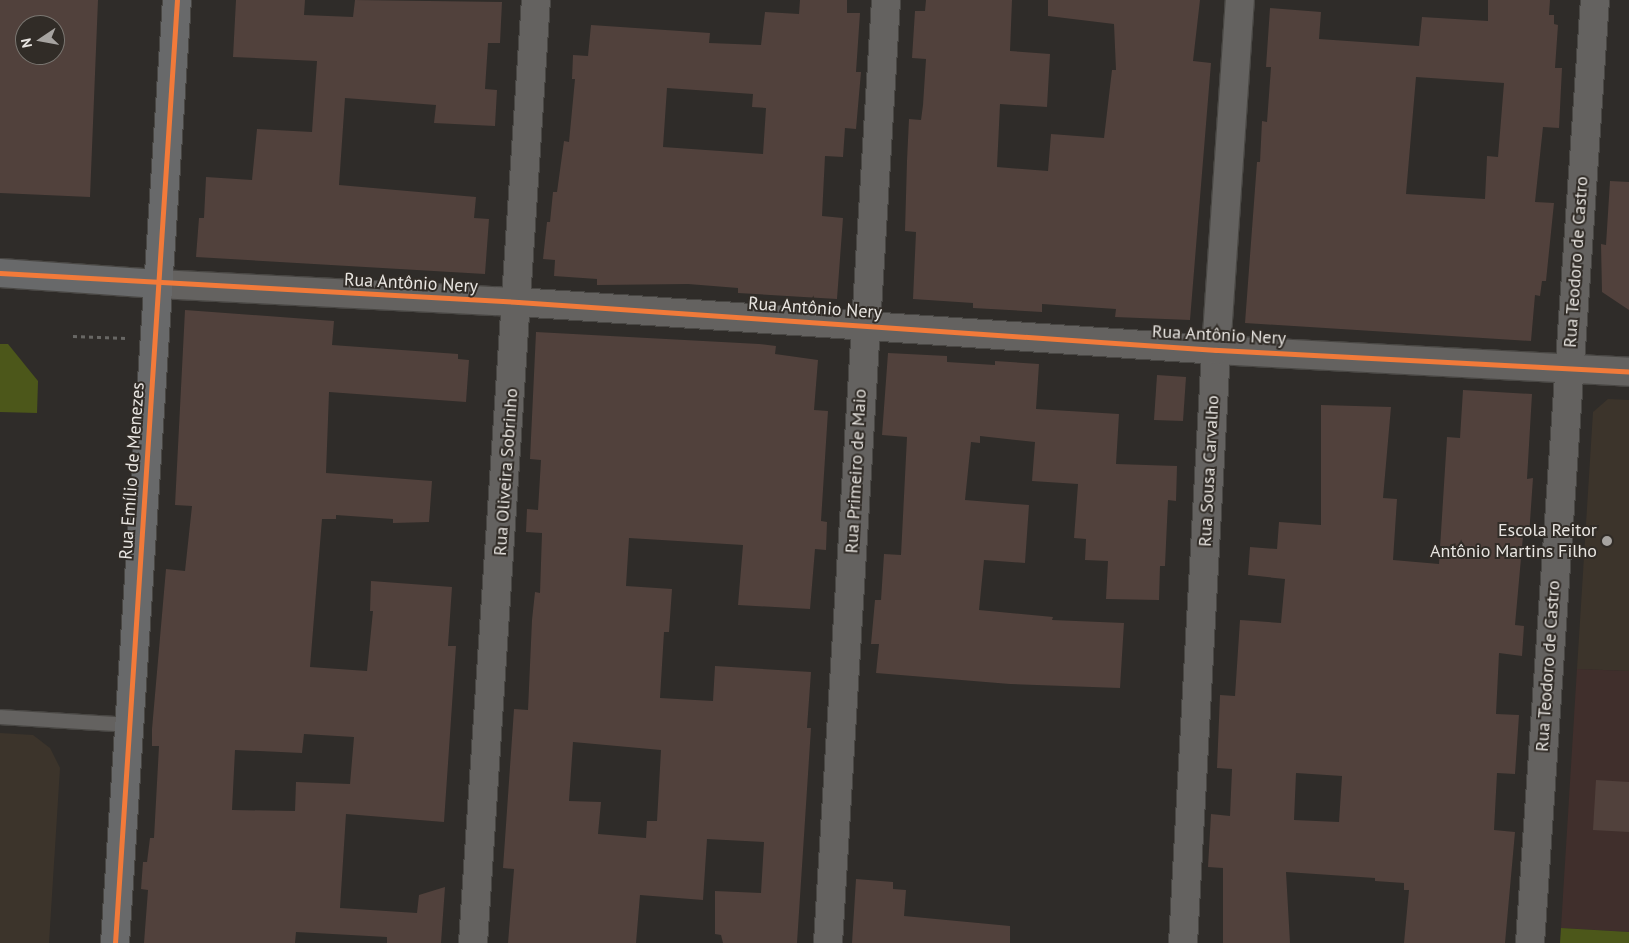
<!DOCTYPE html>
<html>
<head>
<meta charset="utf-8">
<style>
  body { margin:0 }
  #map { position:relative; width:1629px; height:943px; overflow:hidden; background:#2f2c29; font-family:"PT Sans",sans-serif }
  div>[style] { position:absolute }
  .built>* { inset:0; background:#3c342b }
  .medical>* { inset:0; background:#402f2c }
  .green>* { inset:0; background:#4c571a }
  .building>* { inset:0; background:#51413c }
  .path>* { height:3px; margin-top:-1.5px; transform-origin:0; background:repeating-linear-gradient(90deg,#686764 0 4px,transparent 0 8px) }
  .roads { filter:drop-shadow(1px 0 #494744) drop-shadow(-1px 0 #494744) drop-shadow(0 1px #494744) drop-shadow(0 -1px #494744) }
  .lane>* { height:14px; margin:-7px; padding:0 7px; transform-origin:7px; border-radius:7px; background:#646260 }
  .street>* { height:28px; margin:-14px; padding:0 14px; transform-origin:14px; border-radius:14px; background:#646260 }
  .secondary>* { height:28px; margin:-14px; padding:0 14px; transform-origin:14px; border-radius:14px; background:#68696a }
  .cycleway>* { height:5px; margin:-2.5px; padding:0 2.5px; transform-origin:2.5px; border-radius:2.5px; background:#f17a3a }
  .dots>* { width:14px; height:14px; translate:-50% -50%; box-sizing:border-box; border:2px solid #312c27; border-radius:50% }
  span { translate:-50% -50%; white-space:nowrap; text-align:center; line-height:1.15; -webkit-text-stroke:4px #312c27; paint-order:stroke }
  .street-label { font-size:18px; color:#e8e5e1 }
  .poi-label { font-size:18px; color:#e8e5e1 }
  .right { translate:-100% -50%; text-align:right }
  .north { position:absolute; left:15px; top:15px; width:50px; height:50px; box-sizing:border-box; background:#312c27; border:1px solid #7a7671; border-radius:50%; rotate:258deg; font-size:14px; font-weight:700; line-height:20px; text-align:center; color:#e8e5e1 }
  .north::after { content:''; display:block; margin:auto; width:18px; height:22px; background:#a7a4a1; clip-path:polygon(50% 0,100% 100%,50% 72%,0 100%) }
</style>
</head>
<body>
<div id="map">
  <div class="built">
    <i style="clip-path:polygon(1608px 399px,1629px 400px,1629px 671px,1577px 669px,1593px 412px)"></i>
    <i style="clip-path:polygon(0 733px,33px 735px,50px 748px,60px 768px,49px 943px,0 943px)"></i>
  </div>
  <div class="medical">
    <i style="clip-path:polygon(1577px 669px,1629px 671px,1629px 932px,1561px 928px)"></i>
  </div>
  <div class="green">
    <i style="clip-path:polygon(0 344px,8px 344px,38px 381px,37px 413px,0 412px)"></i>
    <i style="clip-path:polygon(1561px 928px,1629px 932px,1629px 943px,1560px 943px)"></i>
  </div>
  <div class="building">
    <i style="clip-path:polygon(evenodd,0 0,98px 0,90px 197px,0 193px,0 0,25px 25px,55px 25px,55px 55px,25px 55px,25px 25px)"></i>
    <i style="clip-path:polygon(236px 0,305px 0,304px 15px,353px 17px,355px 0,502px 2px,500px 43px,488px 43px,485px 89px,497px 90px,495px 126px,434px 123px,436px 105px,345px 98px,339px 185px,476px 197px,474px 218px,489px 219px,485px 274px,196px 257px,199px 218px,204px 218px,206px 177px,252px 180px,257px 129px,312px 132px,317px 61px,233px 57px)"></i>
    <i style="clip-path:polygon(evenodd,800px 0,847px 0,847px 13px,860px 13px,856px 72px,861px 72px,856px 129px,845px 128px,843px 157px,825px 156px,822px 216px,843px 218px,837px 299px,738px 293px,738px 288px,688px 284px,597px 285px,597px 279px,554px 276px,555px 260px,543px 259px,547px 222px,550px 222px,553px 192px,557px 192px,564px 141px,569px 142px,575px 79px,572px 79px,573px 55px,588px 56px,591px 25px,710px 33px,709px 43px,761px 45px,765px 12px,799px 14px,800px 0,667px 88px,753px 94px,752px 107px,766px 108px,763px 154px,663px 147px,667px 88px)"></i>
    <i style="clip-path:polygon(926px 0,1012px 0,1010px 51px,1050px 54px,1047px 107px,1000px 104px,997px 167px,1048px 171px,1051px 134px,1104px 138px,1112px 70px,1116px 70px,1114px 24px,1048px 16px,1048px 0,1200px 0,1193px 61px,1211px 63px,1190px 320px,1115px 317px,1116px 309px,1042px 304px,1042px 312px,973px 308px,973px 303px,913px 299px,916px 232px,905px 231px,907px 161px,909px 119px,921px 120px,923px 105px,926px 59px,912px 58px,915px 11px,925px 11px)"></i>
    <i style="clip-path:polygon(evenodd,1488px 0,1550px 0,1549px 15px,1554px 15px,1554px 24px,1558px 25px,1555px 68px,1562px 68px,1559px 128px,1543px 127px,1535px 202px,1554px 203px,1546px 281px,1542px 281px,1540px 296px,1535px 295px,1531px 341px,1245px 323px,1257px 162px,1260px 162px,1262px 121px,1267px 122px,1271px 67px,1266px 67px,1270px 8px,1321px 12px,1319px 39px,1419px 46px,1422px 17px,1488px 21px,1488px 0,1416px 77px,1504px 83px,1498px 157px,1487px 156px,1485px 199px,1406px 194px,1416px 77px)"></i>
    <i style="clip-path:polygon(1610px 181px,1629px 182px,1629px 310px,1602px 292px,1601px 244px,1606px 245px)"></i>
    <i style="clip-path:polygon(evenodd,185px 310px,334px 321px,332px 345px,458px 354px,458px 359px,469px 360px,466px 402px,329px 392px,326px 473px,432px 481px,429px 522px,393px 523px,393px 519px,336px 515px,336px 519px,322px 519px,310px 667px,367px 671px,373px 611px,370px 611px,371px 581px,452px 587px,448px 646px,456px 646px,444px 822px,346px 814px,340px 908px,417px 913px,419px 895px,445px 887px,441px 943px,387px 943px,387px 937px,296px 932px,295px 943px,144px 943px,148px 890px,141px 889px,143px 862px,147px 862px,150px 838px,154px 838px,159px 746px,152px 746px,152px 729px,166px 569px,185px 571px,192px 506px,175px 505px,185px 310px,304px 734px,354px 737px,350px 784px,296px 782px,295px 811px,232px 810px,235px 750px,302px 753px,304px 734px)"></i>
    <i style="clip-path:polygon(evenodd,536px 332px,759px 344px,776px 346px,775px 354px,818px 360px,814px 410px,828px 411px,821px 521px,827px 522px,826px 550px,815px 549px,810px 609px,738px 605px,743px 545px,629px 538px,626px 586px,672px 589px,669px 632px,664px 632px,660px 698px,713px 701px,715px 666px,811px 672px,807px 728px,811px 728px,797px 943px,723px 943px,721px 935px,715px 934px,715px 891px,761px 893px,764px 842px,707px 839px,703px 900px,640px 895px,636px 943px,508px 943px,514px 869px,503px 868px,514px 709px,528px 710px,532px 620px,535px 592px,540px 593px,542px 533px,526px 532px,527px 509px,538px 510px,541px 460px,530px 459px,536px 332px,573px 742px,661px 750px,657px 821px,647px 821px,646px 838px,598px 834px,601px 802px,569px 801px,573px 742px)"></i>
    <i style="clip-path:polygon(888px 353px,947px 356px,947px 362px,995px 365px,995px 361px,1039px 364px,1036px 409px,1119px 414px,1116px 464px,1177px 466px,1176px 501px,1168px 500px,1165px 566px,1160px 566px,1159px 600px,1106px 599px,1108px 561px,1085px 560px,1086px 539px,1074px 538px,1078px 484px,1032px 481px,1035px 442px,980px 436px,980px 443px,971px 442px,965px 500px,1029px 505px,1025px 563px,984px 560px,979px 610px,1053px 617px,1052px 620px,1124px 623px,1120px 688px,1010px 684px,876px 673px,879px 644px,871px 644px,875px 600px,881px 600px,884px 554px,901px 555px,907px 437px,882px 435px)"></i>
    <i style="clip-path:polygon(1157px 375px,1186px 377px,1183px 421px,1154px 420px)"></i>
    <i style="clip-path:polygon(evenodd,1463px 390px,1532px 394px,1527px 479px,1533px 478px,1529px 536px,1523px 536px,1515px 625px,1524px 626px,1522px 656px,1499px 653px,1496px 714px,1519px 715px,1515px 774px,1497px 773px,1494px 830px,1515px 832px,1505px 943px,1404px 943px,1409px 890px,1404px 890px,1404px 883px,1375px 881px,1375px 878px,1286px 872px,1290px 943px,1223px 943px,1223px 868px,1208px 867px,1211px 814px,1230px 816px,1232px 769px,1217px 768px,1220px 695px,1235px 696px,1240px 620px,1281px 623px,1285px 579px,1248px 575px,1250px 547px,1277px 549px,1279px 522px,1321px 525px,1321px 405px,1391px 407px,1383px 498px,1397px 499px,1393px 560px,1439px 564px,1447px 437px,1460px 438px,1463px 390px,1296px 773px,1342px 776px,1339px 822px,1294px 820px,1296px 773px)"></i>
    <i style="clip-path:polygon(1596px 780px,1629px 782px,1629px 832px,1593px 830px)"></i>
    <i style="clip-path:polygon(856px 879px,893px 882px,893px 889px,906px 890px,904px 916px,1010px 926px,1010px 943px,852px 943px)"></i>
  </div>
  <div class="path">
    <i style="left:73px;top:336px;width:53px;rotate:2.2deg"></i>
  </div>
  <div class="roads">
    <div class="lane">
      <i style="left:0;top:717px;width:129px;rotate:3.5deg"></i>
    </div>
    <div class="street">
      <i style="left:158px;top:284px;width:360px;rotate:2.9deg"></i>
      <i style="left:518px;top:302px;width:700px;rotate:3.93deg"></i>
      <i style="left:1216px;top:350px;width:414px;rotate:3deg"></i>
      <i style="left:473px;top:943px;width:945px;rotate:-86.18deg"></i>
      <i style="left:828px;top:943px;width:945px;rotate:-86.48deg"></i>
      <i style="left:1183px;top:943px;width:594px;rotate:-86.81deg"></i>
      <i style="left:1216px;top:350px;width:351px;rotate:-86.1deg"></i>
      <i style="left:1530px;top:943px;width:945px;rotate:-86.06deg"></i>
    </div>
    <div class="secondary">
      <i style="left:0;top:273px;width:158px;rotate:4deg"></i>
      <i style="left:115px;top:943px;width:945px;rotate:-86.24deg"></i>
    </div>
  </div>
  <div class="cycleway">
    <i style="left:0;top:273px;width:519px;rotate:3.2deg"></i>
    <i style="left:518px;top:302px;width:700px;rotate:3.93deg"></i>
    <i style="left:1216px;top:350px;width:414px;rotate:3deg"></i>
    <i style="left:115px;top:943px;width:945px;rotate:-86.24deg"></i>
  </div>
  <div class="dots">
    <i style="left:1607px;top:541px;background:#a7a4a1"></i>
  </div>
  <div class="street-label">
    <span style="left:1576px;top:262px;rotate:-86deg">Rua Teodoro de Castro</span>
    <span style="left:411px;top:283px;rotate:3deg">Rua Antônio Nery</span>
    <span style="left:815px;top:308px;rotate:4deg">Rua Antônio Nery</span>
    <span style="left:1219px;top:335px;rotate:3deg">Rua Antônio Nery</span>
    <span style="left:132px;top:471px;rotate:-86deg">Rua Emílio de Menezes</span>
    <span style="left:856px;top:471px;rotate:-87deg">Rua Primeiro de Maio</span>
    <span style="left:1209px;top:471px;rotate:-87deg">Rua Sousa Carvalho</span>
    <span style="left:506px;top:472px;rotate:-86deg">Rua Oliveira Sobrinho</span>
    <span style="left:1548px;top:666px;rotate:-86deg">Rua Teodoro de Castro</span>
  </div>
  <div class="poi-label">
    <span class="right" style="left:1597px;top:541px">Escola Reitor<br>Antônio Martins Filho</span>
  </div>
  <div class="north">N</div>
</div>
</body>
</html>
